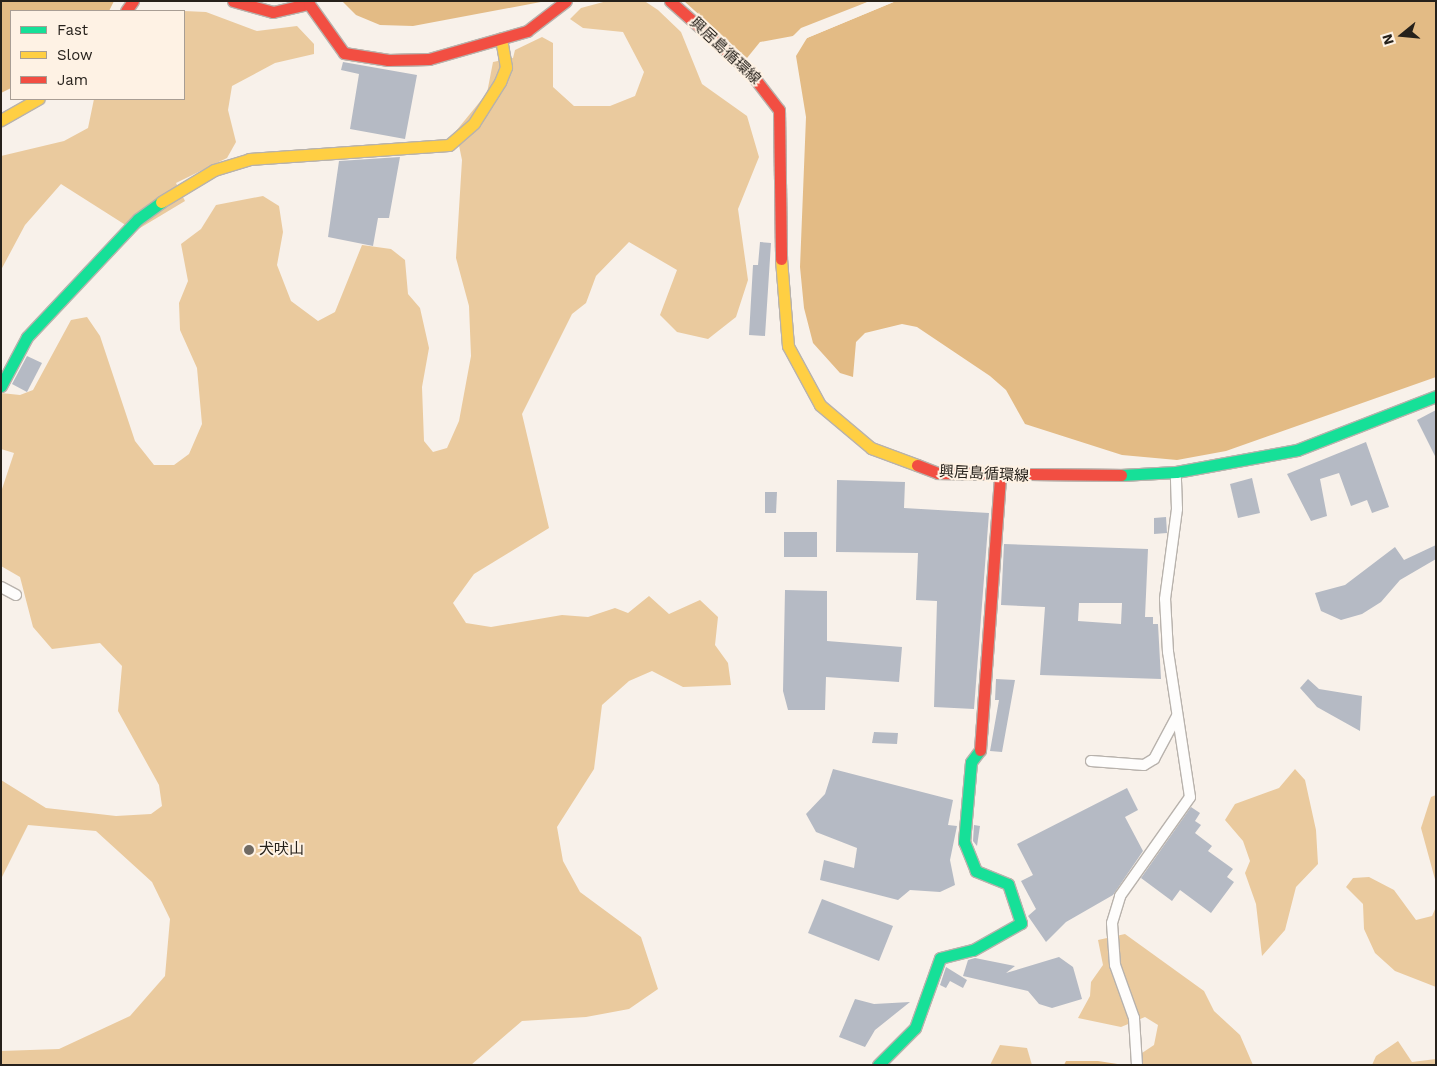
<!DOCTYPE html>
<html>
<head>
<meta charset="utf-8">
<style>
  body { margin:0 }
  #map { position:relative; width:1437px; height:1066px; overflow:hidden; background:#f8f1ea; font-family:"Work Sans","Noto Sans JP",sans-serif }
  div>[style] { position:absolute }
  .forest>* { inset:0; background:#eaca9e }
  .water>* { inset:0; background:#e3bb85 }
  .pier>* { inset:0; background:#f8f1ea }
  .building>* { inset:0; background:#b5bac4 }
  .roads { filter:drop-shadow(1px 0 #b8b2ac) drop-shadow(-1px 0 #b8b2ac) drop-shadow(0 1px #b8b2ac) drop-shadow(0 -1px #b8b2ac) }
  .street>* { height:10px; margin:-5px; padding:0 5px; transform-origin:5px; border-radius:5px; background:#fefdfc }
  .fast>* { height:11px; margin:-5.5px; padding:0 5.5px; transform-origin:5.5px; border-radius:5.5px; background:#16e098 }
  .slow>* { height:11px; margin:-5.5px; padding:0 5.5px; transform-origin:5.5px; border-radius:5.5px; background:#ffcf43 }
  .jam>* { height:11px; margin:-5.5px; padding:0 5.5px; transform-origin:5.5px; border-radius:5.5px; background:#f24e42 }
  .dots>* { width:14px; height:14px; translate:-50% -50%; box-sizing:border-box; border:2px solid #fef2e4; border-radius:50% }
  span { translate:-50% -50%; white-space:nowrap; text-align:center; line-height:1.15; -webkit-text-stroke:4px #fef2e4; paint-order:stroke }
  .street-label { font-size:15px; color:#26211b }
  .poi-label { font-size:15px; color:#26211b }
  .left { translate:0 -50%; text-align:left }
  .frame { position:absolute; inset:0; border:2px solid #26211b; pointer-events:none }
  .legend { position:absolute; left:10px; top:10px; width:175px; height:90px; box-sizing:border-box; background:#fef2e4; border:1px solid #a89e94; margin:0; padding:6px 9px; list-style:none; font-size:15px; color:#26211b }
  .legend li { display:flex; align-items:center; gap:10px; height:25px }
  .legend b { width:25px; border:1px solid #a89e94 }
  .north { position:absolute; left:1377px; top:10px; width:50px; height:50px; -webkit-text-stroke:4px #fef2e4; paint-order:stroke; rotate:253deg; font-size:14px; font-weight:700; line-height:20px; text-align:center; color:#26211b }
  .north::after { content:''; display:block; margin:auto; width:18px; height:22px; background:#26211b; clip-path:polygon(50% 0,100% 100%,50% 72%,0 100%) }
</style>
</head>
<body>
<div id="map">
  <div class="forest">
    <i style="clip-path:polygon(607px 1px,646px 2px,658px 10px,681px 32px,702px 84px,747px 116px,759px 157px,738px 209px,748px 280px,736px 317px,708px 339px,677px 332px,660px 315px,677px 270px,629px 242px,596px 276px,586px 303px,572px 314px,522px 414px,549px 528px,474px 574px,453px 603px,466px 623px,491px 627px,562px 615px,588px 617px,615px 608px,628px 613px,649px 596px,669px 614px,700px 600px,718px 617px,715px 645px,728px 663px,731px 685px,683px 687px,652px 671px,629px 681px,602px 705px,594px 769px,557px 827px,563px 861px,580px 892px,641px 937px,658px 989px,629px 1009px,586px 1017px,522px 1021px,471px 1065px,1px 1065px,1px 1051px,59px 1049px,130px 1016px,165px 976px,170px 919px,152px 882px,96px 831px,28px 825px,1px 879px,1px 780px,46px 808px,116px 816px,151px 814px,162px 806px,159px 785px,118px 711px,122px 666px,100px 643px,52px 649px,33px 627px,20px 577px,1px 566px,1px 492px,14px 453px,1px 449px,1px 393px,20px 395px,33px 390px,71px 320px,87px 317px,100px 336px,135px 441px,154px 465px,174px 465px,189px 454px,202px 424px,197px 368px,180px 330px,179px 303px,188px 281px,181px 244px,201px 229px,216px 205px,263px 196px,279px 206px,283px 232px,277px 265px,291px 301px,318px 321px,335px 312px,362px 245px,391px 249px,405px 260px,408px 294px,420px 308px,429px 348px,422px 387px,424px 441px,433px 452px,447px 448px,459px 421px,471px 356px,469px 306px,456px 258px,462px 160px,456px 131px,487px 93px,493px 62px,513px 58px,515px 50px,542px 37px,553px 43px,553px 87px,574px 106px,610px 106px,635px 96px,644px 72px,623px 32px,583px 28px,570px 19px,581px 8px)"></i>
    <i style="clip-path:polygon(184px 11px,206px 12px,257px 31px,297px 26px,314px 44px,314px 54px,275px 63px,232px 86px,228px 110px,236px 142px,227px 158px,176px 183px,185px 201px,135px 231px,61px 184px,25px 225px,1px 270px,1px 156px,64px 141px,88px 128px,94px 99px,184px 99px)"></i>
    <i style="clip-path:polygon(1295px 769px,1305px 780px,1316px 830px,1318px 864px,1296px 887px,1285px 930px,1262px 956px,1256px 904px,1245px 873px,1250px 861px,1243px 841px,1225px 820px,1235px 804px,1279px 788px)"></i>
    <i style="clip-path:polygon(1436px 795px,1436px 883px,1421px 828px,1431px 797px)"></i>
    <i style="clip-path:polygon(1369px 877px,1394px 890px,1416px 920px,1432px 916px,1436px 907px,1436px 987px,1395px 971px,1375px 953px,1364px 929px,1363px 904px,1346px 887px,1353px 878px)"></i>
    <i style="clip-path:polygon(1125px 934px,1204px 991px,1214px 1011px,1240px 1035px,1253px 1065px,1142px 1065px,1142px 1053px,1154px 1045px,1158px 1025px,1145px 1017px,1121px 1027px,1078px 1018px,1090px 996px,1091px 982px,1103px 965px,1098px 940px)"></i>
    <i style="clip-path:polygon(1398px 1041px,1412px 1062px,1436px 1059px,1436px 1065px,1372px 1065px,1376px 1056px)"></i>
    <i style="clip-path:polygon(1000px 1045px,1027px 1048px,1032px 1065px,990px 1065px)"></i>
  </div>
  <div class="water">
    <i style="clip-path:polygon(1px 1px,114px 1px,109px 11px,11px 11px,11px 88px,1px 93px)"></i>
    <i style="clip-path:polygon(342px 1px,546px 1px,413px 26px,380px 25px,356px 15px)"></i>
    <i style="clip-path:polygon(684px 1px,870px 1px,793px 36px,760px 42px,747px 58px)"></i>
    <i style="clip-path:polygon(896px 1px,1436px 1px,1436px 377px,1226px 451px,1177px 460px,1122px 455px,1025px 424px,1006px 390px,990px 376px,917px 327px,902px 324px,865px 333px,856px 342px,853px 377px,840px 373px,813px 343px,804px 308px,800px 267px,806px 117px,796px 56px,807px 38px)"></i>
    <i style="clip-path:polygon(1066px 1061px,1098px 1061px,1124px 1065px,1064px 1065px)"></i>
  </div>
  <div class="pier">
    <i style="clip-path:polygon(870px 1px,873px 1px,790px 39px,801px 28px)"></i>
    <i style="clip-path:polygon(889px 1px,896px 1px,807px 38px,796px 48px,806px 36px)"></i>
  </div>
  <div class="building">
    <i style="clip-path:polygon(343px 62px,417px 75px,405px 139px,350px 129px,359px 74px,341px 70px)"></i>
    <i style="clip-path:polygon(400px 157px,389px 218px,378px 218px,373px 246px,328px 237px,339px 161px)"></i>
    <i style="clip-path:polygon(760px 242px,771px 243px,765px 336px,749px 335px,753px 265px,758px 265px)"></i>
    <i style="clip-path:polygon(27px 356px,42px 363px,27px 392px,12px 384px)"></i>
    <i style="clip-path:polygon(1436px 410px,1436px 458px,1417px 420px)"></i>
    <i style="clip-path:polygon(1366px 442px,1389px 507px,1372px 513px,1367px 500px,1351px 506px,1339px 473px,1320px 479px,1327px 516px,1311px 521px,1287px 474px)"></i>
    <i style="clip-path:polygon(1252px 478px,1260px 513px,1238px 518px,1230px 484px)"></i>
    <i style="clip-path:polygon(837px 480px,905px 482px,904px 508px,989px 513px,974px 709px,934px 707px,937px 601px,916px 600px,918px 553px,836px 552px)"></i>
    <i style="clip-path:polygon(765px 492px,777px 492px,776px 513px,765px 513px)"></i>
    <i style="clip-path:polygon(1166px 517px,1167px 533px,1154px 534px,1154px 518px)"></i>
    <i style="clip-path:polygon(784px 532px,817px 532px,817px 557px,784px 557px)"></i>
    <i style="clip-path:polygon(evenodd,1004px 544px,1148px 549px,1145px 617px,1153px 617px,1153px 624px,1158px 624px,1161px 679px,1040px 675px,1045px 607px,1001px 605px,1004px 544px,1079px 603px,1122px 603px,1121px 624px,1078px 621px,1079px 603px)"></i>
    <i style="clip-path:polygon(1436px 545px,1436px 559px,1400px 580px,1381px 602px,1362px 614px,1341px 620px,1321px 611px,1315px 593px,1345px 585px,1395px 547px,1404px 560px)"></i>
    <i style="clip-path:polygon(785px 590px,827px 591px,827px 641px,902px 647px,899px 682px,826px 677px,825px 710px,788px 710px,783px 691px)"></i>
    <i style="clip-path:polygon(996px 679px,1015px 680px,1002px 752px,990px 751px,999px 700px,995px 700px)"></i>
    <i style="clip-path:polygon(1308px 679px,1319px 689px,1362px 696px,1360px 731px,1317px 707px,1300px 688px)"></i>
    <i style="clip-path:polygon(874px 732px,898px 733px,897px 744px,872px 743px)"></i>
    <i style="clip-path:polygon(833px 769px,953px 800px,948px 825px,957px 826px,950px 860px,955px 885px,940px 892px,910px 890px,898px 900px,820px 880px,824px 860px,854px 868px,857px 848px,816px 832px,806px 814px,825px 794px)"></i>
    <i style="clip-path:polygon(1127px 788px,1138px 810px,1125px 817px,1143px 851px,1113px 895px,1066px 922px,1046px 942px,1028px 916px,1036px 909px,1021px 881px,1033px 875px,1017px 844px)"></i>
    <i style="clip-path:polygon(1191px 807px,1200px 813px,1195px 821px,1201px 825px,1195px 833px,1212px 846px,1208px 851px,1233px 869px,1227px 877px,1234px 882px,1211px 913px,1180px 890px,1172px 901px,1141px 878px)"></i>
    <i style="clip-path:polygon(974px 825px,980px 826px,977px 846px,973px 841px)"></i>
    <i style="clip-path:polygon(822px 899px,893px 926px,879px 961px,808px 933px)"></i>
    <i style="clip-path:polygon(1059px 957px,1073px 967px,1082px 999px,1052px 1008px,1039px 1004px,1028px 991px,963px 976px,968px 960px,975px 958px,1015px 966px,1006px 973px)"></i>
    <i style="clip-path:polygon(946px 967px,967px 980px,963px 988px,950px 981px,946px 988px,940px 985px)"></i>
    <i style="clip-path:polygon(855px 999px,874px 1004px,910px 1002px,875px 1030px,865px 1047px,839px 1037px)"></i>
  </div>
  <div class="roads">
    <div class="street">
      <i style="left:1px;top:587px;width:17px;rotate:28deg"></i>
      <i style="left:1091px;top:761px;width:53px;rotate:4.3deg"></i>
      <i style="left:1144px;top:765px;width:12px;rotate:-31deg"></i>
      <i style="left:1154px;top:759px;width:49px;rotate:-61.9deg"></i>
      <i style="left:1137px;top:1065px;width:47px;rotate:-93.7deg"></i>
      <i style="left:1134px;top:1018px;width:56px;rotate:-109.7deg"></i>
      <i style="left:1115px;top:965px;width:42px;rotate:-94.1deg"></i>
      <i style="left:1112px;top:923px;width:28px;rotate:-73deg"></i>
      <i style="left:1120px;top:896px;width:121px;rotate:-54.7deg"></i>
      <i style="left:1190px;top:797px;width:147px;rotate:-98.6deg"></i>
      <i style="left:1168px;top:652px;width:53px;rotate:-93.2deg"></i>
      <i style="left:1165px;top:599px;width:91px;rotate:-82.4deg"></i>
      <i style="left:1177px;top:509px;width:37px;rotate:-92deg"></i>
    </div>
    <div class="fast">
      <i style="left:1px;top:386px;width:55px;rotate:-62deg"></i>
      <i style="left:27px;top:337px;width:162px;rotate:-46.8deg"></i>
      <i style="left:138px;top:219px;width:29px;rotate:-36deg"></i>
      <i style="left:1121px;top:475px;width:55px;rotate:-3.1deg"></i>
      <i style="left:1176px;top:472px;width:123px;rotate:-10.3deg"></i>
      <i style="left:1297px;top:450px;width:149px;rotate:-21.2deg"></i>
      <i style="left:878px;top:1065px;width:52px;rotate:-45deg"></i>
      <i style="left:915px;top:1028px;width:74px;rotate:-70.3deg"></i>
      <i style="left:940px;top:958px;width:34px;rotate:-14deg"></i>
      <i style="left:973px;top:950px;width:55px;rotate:-29.4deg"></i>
      <i style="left:1021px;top:923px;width:41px;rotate:-108.4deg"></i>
      <i style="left:1008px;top:884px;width:35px;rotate:-158deg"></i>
      <i style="left:976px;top:871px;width:31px;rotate:-112deg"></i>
      <i style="left:964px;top:842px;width:80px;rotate:-85deg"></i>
      <i style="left:971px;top:762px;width:15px;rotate:-53deg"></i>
    </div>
    <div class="slow">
      <i style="left:1px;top:120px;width:43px;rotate:-29.6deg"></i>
      <i style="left:161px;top:202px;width:62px;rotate:-31.1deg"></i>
      <i style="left:214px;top:170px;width:37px;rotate:-17deg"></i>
      <i style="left:249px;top:159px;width:200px;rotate:-4deg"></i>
      <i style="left:449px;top:145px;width:33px;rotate:-41deg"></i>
      <i style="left:474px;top:123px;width:49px;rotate:-57.6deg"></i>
      <i style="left:500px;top:82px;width:16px;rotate:-68deg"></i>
      <i style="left:506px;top:67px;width:29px;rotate:-100deg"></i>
      <i style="left:781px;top:259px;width:87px;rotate:85.4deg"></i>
      <i style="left:788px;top:346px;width:67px;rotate:61.5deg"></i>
      <i style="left:820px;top:405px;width:67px;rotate:40.1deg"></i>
      <i style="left:871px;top:448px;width:49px;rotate:20.3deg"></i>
    </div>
    <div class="jam">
      <i style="left:233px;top:1px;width:41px;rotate:15.4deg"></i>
      <i style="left:273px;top:12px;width:37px;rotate:-13deg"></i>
      <i style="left:309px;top:4px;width:60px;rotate:54.5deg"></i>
      <i style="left:344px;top:53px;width:45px;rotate:9deg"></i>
      <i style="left:388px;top:60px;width:41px;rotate:-1.4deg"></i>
      <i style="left:429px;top:59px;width:102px;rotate:-15.9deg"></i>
      <i style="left:527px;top:31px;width:49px;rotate:-37.6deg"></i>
      <i style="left:670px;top:1px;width:106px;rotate:41.5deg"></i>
      <i style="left:749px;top:71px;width:49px;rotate:52.4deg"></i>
      <i style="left:779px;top:110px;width:149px;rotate:89.2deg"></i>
      <i style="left:126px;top:11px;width:12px;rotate:-55deg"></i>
      <i style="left:917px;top:465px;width:22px;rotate:21deg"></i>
      <i style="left:938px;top:473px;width:183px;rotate:0.6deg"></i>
      <i style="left:980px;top:750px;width:276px;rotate:-85.8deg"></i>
    </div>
  </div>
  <div class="dots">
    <i style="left:249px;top:850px;background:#706a63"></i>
  </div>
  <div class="street-label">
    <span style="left:725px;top:51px;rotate:43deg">興居島循環線</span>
    <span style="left:984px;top:474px;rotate:3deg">興居島循環線</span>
  </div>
  <div class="poi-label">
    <span class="left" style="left:259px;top:850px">犬吠山</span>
  </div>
  <div class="frame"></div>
  <ul class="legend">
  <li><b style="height:6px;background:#16e098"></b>Fast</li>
  <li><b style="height:6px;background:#ffcf43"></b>Slow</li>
  <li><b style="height:6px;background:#f24e42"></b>Jam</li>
  </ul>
  <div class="north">N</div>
</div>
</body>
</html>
